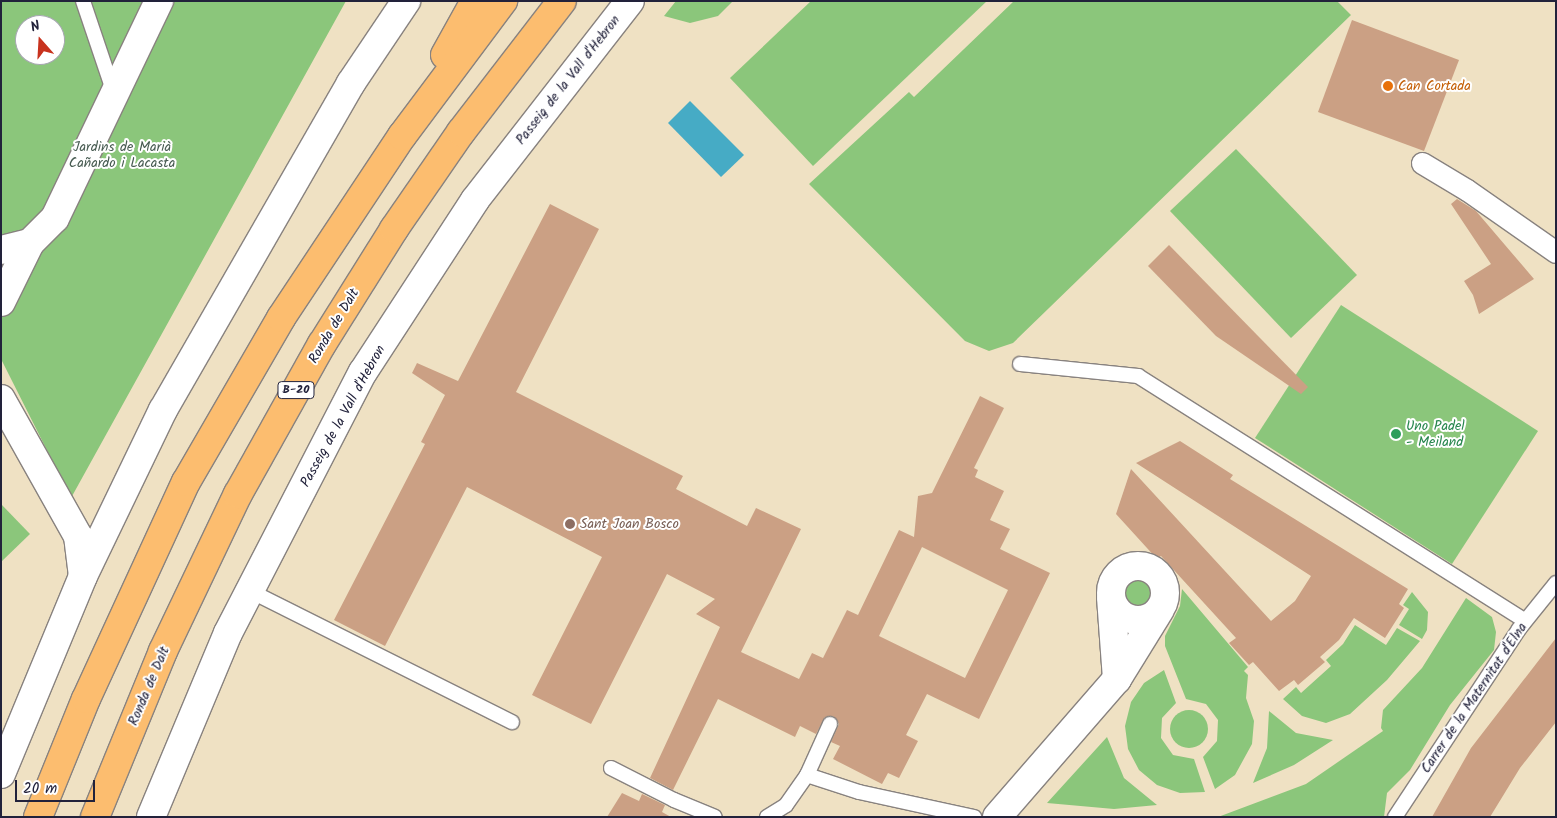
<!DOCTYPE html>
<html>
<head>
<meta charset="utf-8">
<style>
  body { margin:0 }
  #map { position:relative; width:1557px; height:818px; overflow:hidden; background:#efe1c3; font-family:Kalam,sans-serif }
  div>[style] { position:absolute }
  .green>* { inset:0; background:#8bc67b }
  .round { border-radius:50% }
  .water>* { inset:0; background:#46abc5 }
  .building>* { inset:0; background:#cba084 }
  .roads { filter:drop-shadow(1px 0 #88827f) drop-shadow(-1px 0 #88827f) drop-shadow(0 1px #88827f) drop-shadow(0 -1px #88827f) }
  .service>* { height:14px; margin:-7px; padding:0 7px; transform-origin:7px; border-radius:7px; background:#fff }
  .pedestrian>* { height:21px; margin:-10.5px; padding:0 10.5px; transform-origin:10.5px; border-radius:10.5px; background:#fff }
  .minor>* { height:28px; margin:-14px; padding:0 14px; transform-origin:14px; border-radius:14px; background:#fff }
  .minor>.ring { margin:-14px; padding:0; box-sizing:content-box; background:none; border:28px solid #fff; border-radius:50% }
  .tertiary>* { height:28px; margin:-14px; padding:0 14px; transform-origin:14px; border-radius:14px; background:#fff }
  .trunk>* { height:28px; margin:-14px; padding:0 14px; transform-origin:14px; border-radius:14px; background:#fcbd6f }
  .dots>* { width:14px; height:14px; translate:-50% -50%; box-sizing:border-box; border:2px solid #fff; border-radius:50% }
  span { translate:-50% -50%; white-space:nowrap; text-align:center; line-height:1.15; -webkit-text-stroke:4px #fff; paint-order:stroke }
  .shield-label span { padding:1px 4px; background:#fff; border:1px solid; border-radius:4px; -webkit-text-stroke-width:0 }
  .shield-label { font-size:12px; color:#22223b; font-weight:700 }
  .street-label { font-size:14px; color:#22223b }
  .food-label { font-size:14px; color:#c56008 }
  .left { translate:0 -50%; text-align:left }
  .park-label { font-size:14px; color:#475b51 }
  .leisure-label { font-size:14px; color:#27864d }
  .education-label { font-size:14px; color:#785e54 }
  .frame { position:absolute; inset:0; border:2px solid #22223b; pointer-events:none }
  .north { position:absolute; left:15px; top:15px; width:50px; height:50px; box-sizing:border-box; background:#fff; border:1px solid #a7a7b1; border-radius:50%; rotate:341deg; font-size:14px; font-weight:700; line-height:20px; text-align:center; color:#22223b }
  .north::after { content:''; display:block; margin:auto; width:18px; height:22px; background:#c8321e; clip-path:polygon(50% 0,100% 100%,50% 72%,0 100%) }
  .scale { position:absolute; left:15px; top:780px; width:80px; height:22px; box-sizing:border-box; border:2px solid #22223b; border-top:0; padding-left:6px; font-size:15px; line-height:18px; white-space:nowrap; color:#22223b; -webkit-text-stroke:4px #fff; paint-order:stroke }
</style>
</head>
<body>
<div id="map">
  <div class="green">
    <i style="clip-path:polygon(evenodd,1px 1px,346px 1px,71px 498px,1px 359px,1px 1px,25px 25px,55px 25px,55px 55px,25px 55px,25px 25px)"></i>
    <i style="clip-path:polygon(676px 1px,733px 1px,718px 16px,690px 23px,664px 16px)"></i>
    <i style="clip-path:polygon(811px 1px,987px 1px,813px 166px,730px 78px)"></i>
    <i style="clip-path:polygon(1014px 1px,1337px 1px,1351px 15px,1013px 343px,989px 351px,965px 341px,809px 184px,909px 92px,914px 97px)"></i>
    <i style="clip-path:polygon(1236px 149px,1357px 275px,1291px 338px,1170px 211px)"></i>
    <i style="clip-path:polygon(1341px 305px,1538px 431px,1452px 564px,1255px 438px)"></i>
    <i style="clip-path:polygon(1px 504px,30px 534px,1px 562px)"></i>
    <i class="round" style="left:1121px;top:574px;width:38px;height:38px"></i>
    <i style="clip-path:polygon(1182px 589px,1248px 667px,1244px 671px,1248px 675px,1246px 698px,1254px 721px,1252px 744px,1235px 775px,1215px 789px,1203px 757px,1217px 741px,1218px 720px,1206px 704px,1186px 699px,1165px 646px,1165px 636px,1180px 606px)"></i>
    <i style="clip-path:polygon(1412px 592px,1428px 612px,1427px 630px,1422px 639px,1399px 625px,1409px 609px,1403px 605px)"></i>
    <i style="clip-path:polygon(1466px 598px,1492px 617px,1496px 632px,1494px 650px,1450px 705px,1410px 770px,1387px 793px,1384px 817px,1218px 817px,1306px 784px,1383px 731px,1381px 728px,1383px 710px,1422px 668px)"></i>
    <i style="clip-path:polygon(1355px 625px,1386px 645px,1397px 628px,1420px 641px,1387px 680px,1350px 714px,1326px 723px,1302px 716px,1283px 699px,1296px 687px,1301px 693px,1331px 666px,1326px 660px,1343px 644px)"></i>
    <i style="clip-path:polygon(1164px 670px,1176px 703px,1162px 718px,1161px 738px,1173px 755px,1194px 759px,1205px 792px,1180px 793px,1157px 785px,1139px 770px,1128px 749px,1125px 726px,1131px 702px,1144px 683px)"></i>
    <i class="round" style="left:1170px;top:710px;width:38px;height:38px"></i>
    <i style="clip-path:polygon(1269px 711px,1296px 733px,1333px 740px,1294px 765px,1253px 783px,1267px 748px)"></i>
    <i style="clip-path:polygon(1107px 737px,1124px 778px,1157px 805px,1114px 809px,1047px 803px)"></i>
  </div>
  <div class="water">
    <i style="clip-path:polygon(690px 101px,744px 155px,721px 177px,668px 123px)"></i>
  </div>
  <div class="building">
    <i style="clip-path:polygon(1352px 20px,1459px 60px,1424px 151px,1318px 112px)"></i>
    <i style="clip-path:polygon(1457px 199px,1476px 211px,1534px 279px,1479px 314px,1473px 295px,1464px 281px,1491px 264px,1451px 204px)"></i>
    <i style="clip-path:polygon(evenodd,550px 204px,599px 229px,516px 392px,683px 476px,676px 489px,747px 526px,756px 508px,801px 529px,741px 652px,799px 679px,812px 653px,823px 658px,847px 610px,858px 615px,899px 530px,914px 537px,918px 496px,932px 493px,980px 396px,1004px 408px,974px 468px,978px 470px,975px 477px,1004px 491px,990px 520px,1010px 529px,1000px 549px,1050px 573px,979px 719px,927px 694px,906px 735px,918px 741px,899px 778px,888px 773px,882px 784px,833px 759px,840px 746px,831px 742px,839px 724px,833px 716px,825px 717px,816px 734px,800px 726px,795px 737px,718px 699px,673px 790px,650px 778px,720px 627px,696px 614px,715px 599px,667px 574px,591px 724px,532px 695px,602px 557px,467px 487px,385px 646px,334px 620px,425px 444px,421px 442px,445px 395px,412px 373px,417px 363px,458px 381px,550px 204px,922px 547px,1008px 590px,965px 678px,879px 636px,922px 547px)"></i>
    <i style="clip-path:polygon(1169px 245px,1308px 387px,1301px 394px,1216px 336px,1148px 266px)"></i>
    <i style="clip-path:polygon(1180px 441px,1233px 475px,1230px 479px,1408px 589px,1399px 604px,1404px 608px,1385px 638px,1354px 618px,1339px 640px,1320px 657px,1325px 662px,1298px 685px,1294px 680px,1279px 691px,1253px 662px,1249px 665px,1229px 643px,1236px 638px,1161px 556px,1157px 559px,1116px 514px,1131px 469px,1271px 621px,1295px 601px,1311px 576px,1136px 463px)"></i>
    <i style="clip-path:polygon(1556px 638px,1556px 722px,1520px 768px,1490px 817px,1432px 817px,1471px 748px)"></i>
    <i style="clip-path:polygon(622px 793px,639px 801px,642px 794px,665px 805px,662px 812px,671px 817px,607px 817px)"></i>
  </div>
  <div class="roads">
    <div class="service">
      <i style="left:83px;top:1px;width:97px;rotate:71.4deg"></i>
      <i style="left:1020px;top:364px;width:119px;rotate:5.8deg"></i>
      <i style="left:1138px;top:376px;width:458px;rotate:32.3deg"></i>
      <i style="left:250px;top:591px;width:293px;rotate:26.6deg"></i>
      <i style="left:611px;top:768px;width:71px;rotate:26.9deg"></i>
      <i style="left:674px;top:800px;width:44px;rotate:22.5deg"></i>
      <i style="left:807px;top:775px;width:55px;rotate:18.1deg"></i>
      <i style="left:859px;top:792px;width:118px;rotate:12.3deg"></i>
      <i style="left:767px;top:817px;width:22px;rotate:-32deg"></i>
      <i style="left:786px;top:805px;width:37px;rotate:-55deg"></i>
      <i style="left:807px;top:775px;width:56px;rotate:-65.7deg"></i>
      <i style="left:1395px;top:817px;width:225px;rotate:-56.6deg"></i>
      <i style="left:1519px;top:629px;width:59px;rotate:-51.2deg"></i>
    </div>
    <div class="pedestrian">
      <i style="left:1422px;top:163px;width:52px;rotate:31deg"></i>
      <i style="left:1467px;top:190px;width:108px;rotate:34.9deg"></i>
    </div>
    <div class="minor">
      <i style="left:1px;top:250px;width:30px;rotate:-14deg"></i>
      <i style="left:1px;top:302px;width:66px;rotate:-63.8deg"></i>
      <i style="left:30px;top:243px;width:35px;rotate:-45deg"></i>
      <i style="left:55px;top:218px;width:241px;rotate:-64.4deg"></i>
      <i style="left:1px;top:399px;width:157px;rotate:60.7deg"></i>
      <i style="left:78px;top:536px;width:40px;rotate:82.9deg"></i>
      <i class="ring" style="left:1111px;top:566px;width:26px;height:26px"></i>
      <i style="left:1117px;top:679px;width:80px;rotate:-58.3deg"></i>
      <i style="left:997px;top:817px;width:183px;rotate:-49deg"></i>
      <i style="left:1117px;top:679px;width:81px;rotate:-94.2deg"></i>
    </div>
    <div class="tertiary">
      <i style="left:1px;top:774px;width:214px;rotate:-67.5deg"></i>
      <i style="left:83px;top:576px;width:184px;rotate:-64.3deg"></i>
      <i style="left:163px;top:410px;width:377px;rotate:-60.1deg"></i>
      <i style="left:351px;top:83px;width:99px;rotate:-56.1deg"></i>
      <i style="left:151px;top:817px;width:199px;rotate:-67.3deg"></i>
      <i style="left:228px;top:633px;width:294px;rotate:-62.7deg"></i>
      <i style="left:363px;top:372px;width:205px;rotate:-56.9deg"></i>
      <i style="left:475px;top:200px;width:252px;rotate:-52.1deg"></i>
    </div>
    <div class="trunk">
      <i style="left:445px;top:55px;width:62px;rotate:-60.9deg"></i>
      <i style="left:38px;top:817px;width:127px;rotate:-67.9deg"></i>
      <i style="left:86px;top:699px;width:239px;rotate:-65.3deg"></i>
      <i style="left:186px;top:482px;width:190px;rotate:-59.9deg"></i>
      <i style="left:281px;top:318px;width:219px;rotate:-56.4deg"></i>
      <i style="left:402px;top:136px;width:169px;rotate:-53.2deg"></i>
      <i style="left:95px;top:817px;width:179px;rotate:-67.7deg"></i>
      <i style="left:163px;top:651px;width:174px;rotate:-64.5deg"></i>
      <i style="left:238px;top:494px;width:172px;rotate:-60.8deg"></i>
      <i style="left:322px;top:344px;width:136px;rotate:-57.9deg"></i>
      <i style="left:394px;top:229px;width:118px;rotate:-55.4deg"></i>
      <i style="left:461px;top:132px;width:165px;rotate:-52.4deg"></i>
    </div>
  </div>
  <div class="dots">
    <i style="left:1388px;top:86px;background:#e8710a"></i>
    <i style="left:1396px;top:434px;background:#2e9e5b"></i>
    <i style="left:570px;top:524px;background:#8d6e63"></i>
  </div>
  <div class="shield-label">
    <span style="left:296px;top:390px">B-20</span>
  </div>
  <div class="street-label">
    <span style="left:568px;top:80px;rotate:-52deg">Passeig de la Vall d'Hebron</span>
    <span style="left:334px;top:326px;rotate:-59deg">Ronda de Dalt</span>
    <span style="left:343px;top:416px;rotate:-61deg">Passeig de la Vall d'Hebron</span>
    <span style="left:149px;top:686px;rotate:-67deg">Ronda de Dalt</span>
    <span style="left:1474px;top:698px;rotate:-56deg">Carrer de la Maternitat d'Elna</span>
  </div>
  <div class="food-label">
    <span class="left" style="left:1398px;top:86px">Can Cortada</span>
  </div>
  <div class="park-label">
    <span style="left:122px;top:155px">Jardins de Marià<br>Cañardo i Lacasta</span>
  </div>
  <div class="leisure-label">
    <span class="left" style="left:1406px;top:434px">Uno Padel<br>- Meiland</span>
  </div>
  <div class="education-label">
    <span class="left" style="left:580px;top:524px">Sant Joan Bosco</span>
  </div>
  <div class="frame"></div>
  <div class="north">N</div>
  <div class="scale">20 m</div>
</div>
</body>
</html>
